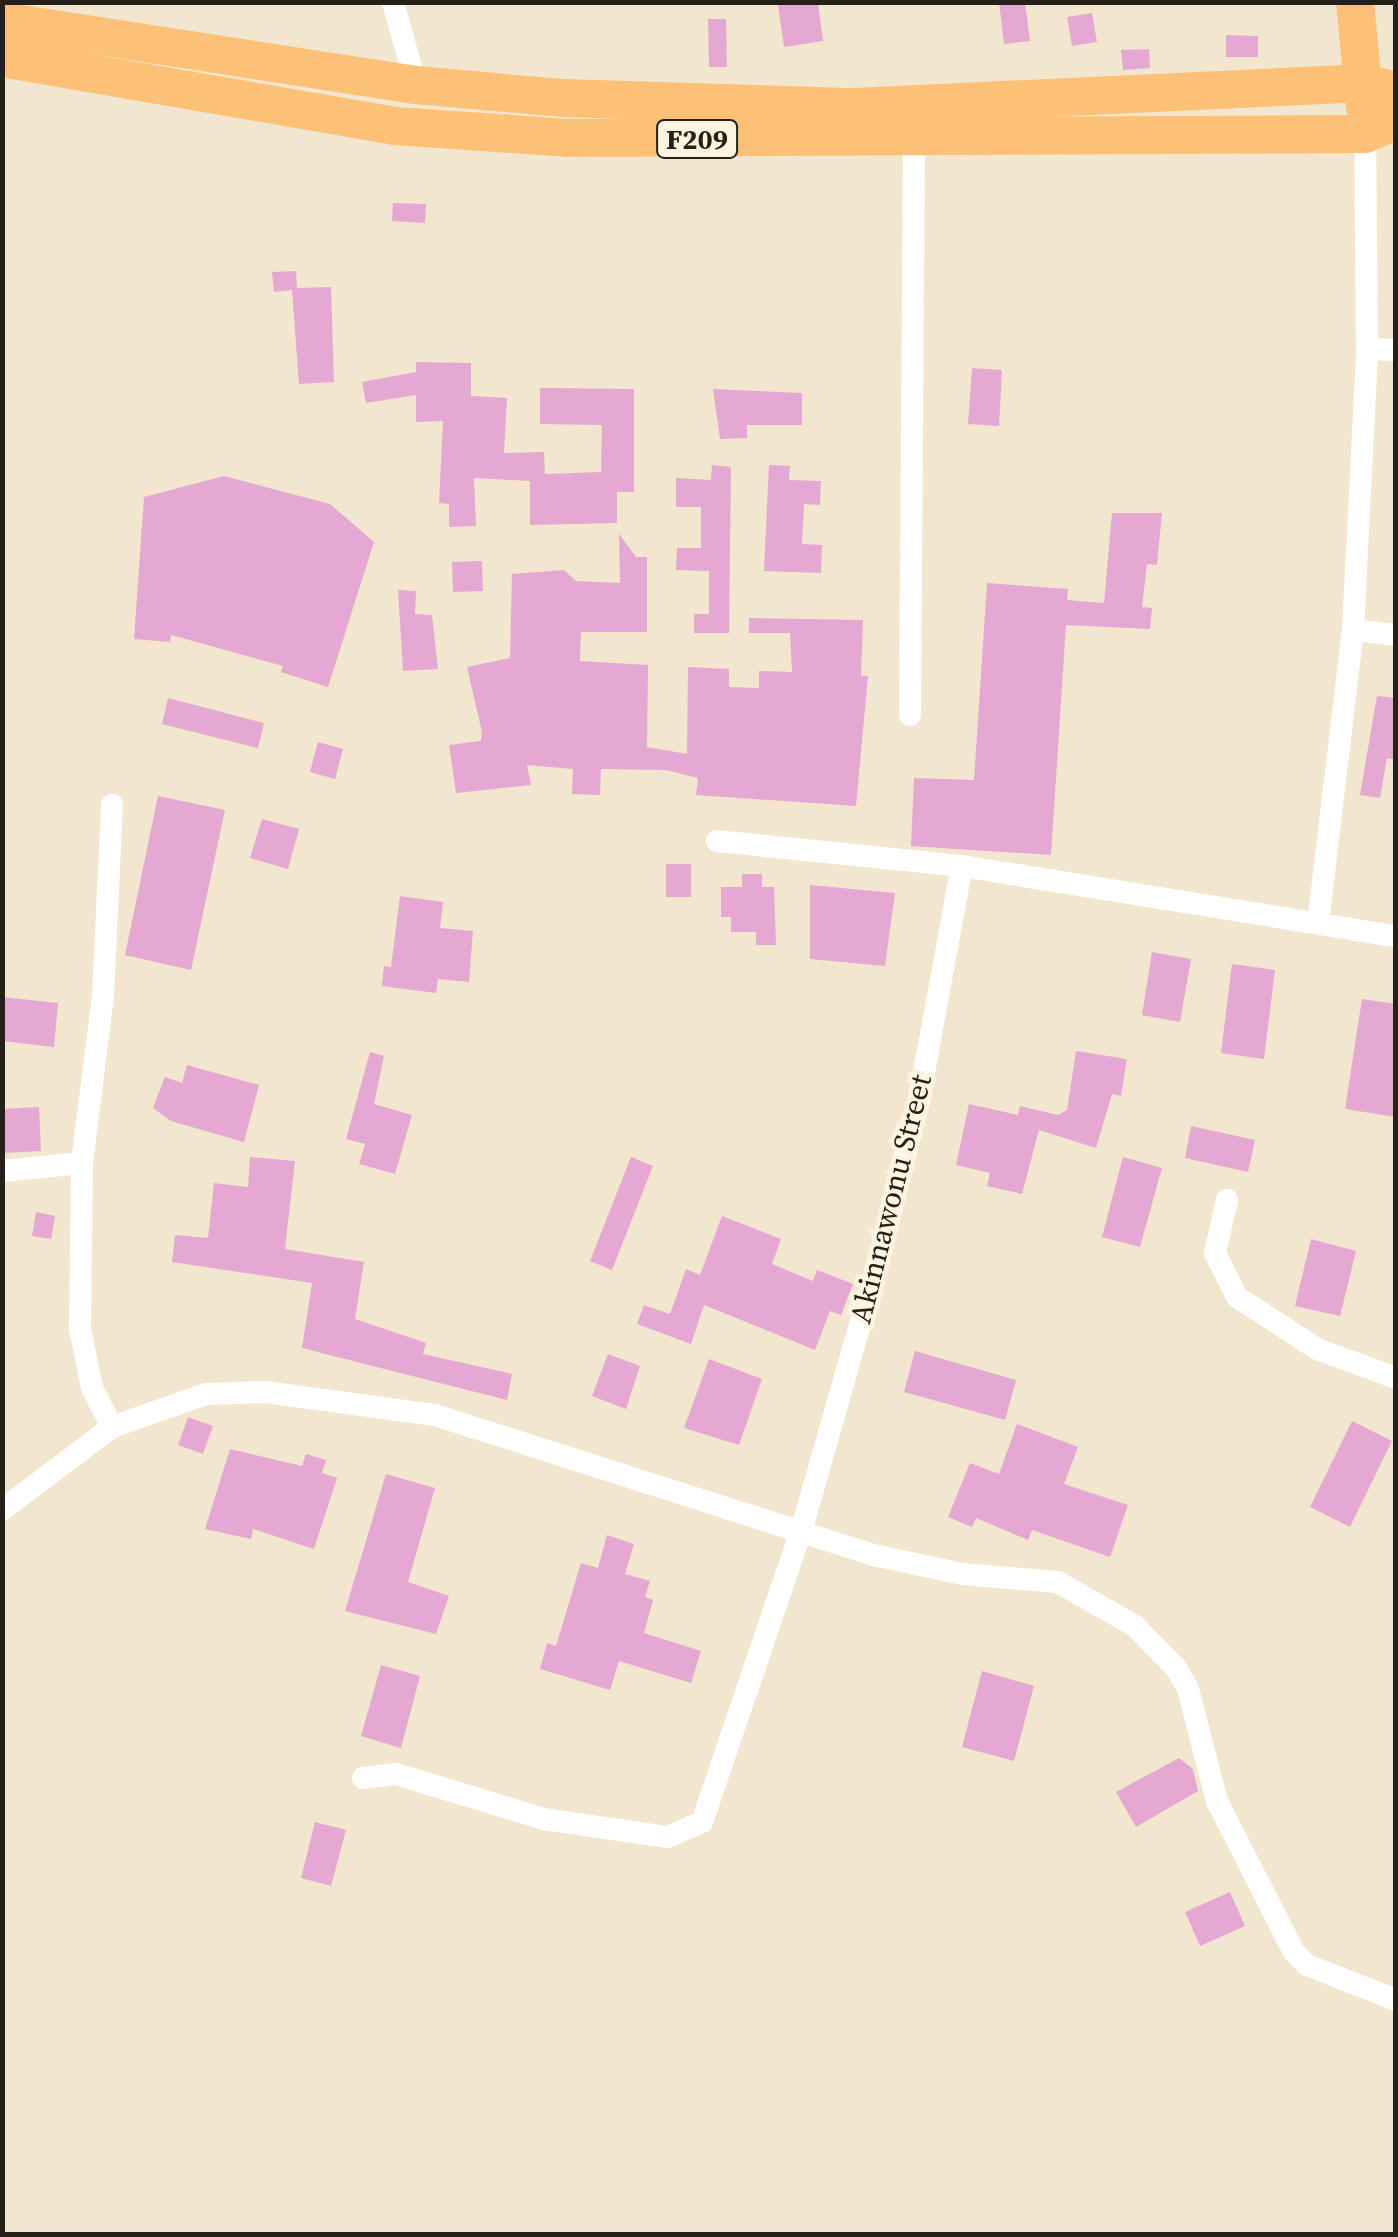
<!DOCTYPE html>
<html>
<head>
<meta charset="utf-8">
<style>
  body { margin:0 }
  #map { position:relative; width:1398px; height:2237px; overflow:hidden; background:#f2e6ce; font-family:"Source Serif 4",serif }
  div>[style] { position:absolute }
  .building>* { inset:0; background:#e5a8d2 }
  .street>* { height:22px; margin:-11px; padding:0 11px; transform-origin:11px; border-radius:11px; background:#fff }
  .primary>* { height:38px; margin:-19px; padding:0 19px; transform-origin:19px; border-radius:19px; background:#fcc176 }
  span { translate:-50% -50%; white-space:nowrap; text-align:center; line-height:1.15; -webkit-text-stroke:9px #fdf4e0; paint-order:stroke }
  .shield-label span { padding:2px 8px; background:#fdf4e0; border:2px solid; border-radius:8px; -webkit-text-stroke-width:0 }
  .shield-label { font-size:28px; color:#252118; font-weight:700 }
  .street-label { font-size:30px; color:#252118 }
  .frame { position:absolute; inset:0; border:5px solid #252118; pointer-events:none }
</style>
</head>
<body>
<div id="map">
  <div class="building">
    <i style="clip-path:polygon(818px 2px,823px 41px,784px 47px,778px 5px)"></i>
    <i style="clip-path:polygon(999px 2px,1025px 2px,1030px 41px,1004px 44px)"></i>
    <i style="clip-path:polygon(1092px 13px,1097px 42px,1072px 46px,1067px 17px)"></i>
    <i style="clip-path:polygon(708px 19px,726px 19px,727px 67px,709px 67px)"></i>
    <i style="clip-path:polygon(1226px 35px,1258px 36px,1258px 57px,1226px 57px)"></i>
    <i style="clip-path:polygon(1149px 49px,1150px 68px,1123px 70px,1121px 50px)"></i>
    <i style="clip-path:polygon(393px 203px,426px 204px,425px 223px,392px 221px)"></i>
    <i style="clip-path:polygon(296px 271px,297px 288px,331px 287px,334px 382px,299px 384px,292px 290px,274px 292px,272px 272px)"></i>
    <i style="clip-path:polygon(416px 362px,471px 363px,471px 396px,507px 398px,504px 453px,544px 452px,545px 474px,601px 472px,602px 425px,540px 424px,540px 388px,634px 389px,634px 492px,617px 492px,617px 523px,530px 525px,530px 481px,474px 478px,476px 526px,449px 527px,449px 504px,439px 503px,443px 421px,416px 422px,416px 395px,366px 403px,362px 382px,416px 372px)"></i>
    <i style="clip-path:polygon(972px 368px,1002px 370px,999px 426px,968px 424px)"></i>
    <i style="clip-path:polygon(713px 389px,802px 393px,802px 425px,747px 425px,747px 438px,720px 439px)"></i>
    <i style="clip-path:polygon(712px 465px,731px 467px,729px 633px,694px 633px,694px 614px,709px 614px,709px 571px,676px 570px,677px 548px,701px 548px,701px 507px,676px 507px,676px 478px,711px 480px)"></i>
    <i style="clip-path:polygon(769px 465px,790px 466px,789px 480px,821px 481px,820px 505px,804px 504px,802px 544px,822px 545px,821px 573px,764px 571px)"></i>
    <i style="clip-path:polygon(224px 476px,330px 504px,374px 542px,328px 687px,281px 672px,283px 666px,171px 635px,170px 642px,134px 639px,144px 497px)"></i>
    <i style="clip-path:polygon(1112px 513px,1162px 513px,1157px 565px,1147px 564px,1142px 607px,1152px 608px,1150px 629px,1066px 625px,1051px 855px,911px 846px,914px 778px,974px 780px,987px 583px,1068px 589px,1067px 600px,1104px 603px)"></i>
    <i style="clip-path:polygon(619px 534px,636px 557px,647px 557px,647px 632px,581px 632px,580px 661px,648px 665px,647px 747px,687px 754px,688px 667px,729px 669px,729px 687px,759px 688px,759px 671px,792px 672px,790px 633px,749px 633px,749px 618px,863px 620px,861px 676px,868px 676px,856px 806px,696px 795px,698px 778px,666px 770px,601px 769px,600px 795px,572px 794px,573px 769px,527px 765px,531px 785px,456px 793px,449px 745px,481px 741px,482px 732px,467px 667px,510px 658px,512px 574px,564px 570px,576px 581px,620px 583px)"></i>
    <i style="clip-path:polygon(482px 561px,483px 591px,453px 592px,452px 562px)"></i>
    <i style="clip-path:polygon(398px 590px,416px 591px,415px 614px,432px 615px,438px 669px,403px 671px)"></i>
    <i style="clip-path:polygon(1377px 696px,1396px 698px,1396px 760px,1387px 758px,1380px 798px,1360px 795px)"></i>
    <i style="clip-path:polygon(168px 698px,264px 723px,258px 748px,162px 724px)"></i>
    <i style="clip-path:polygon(318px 742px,343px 749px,335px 779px,310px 772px)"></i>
    <i style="clip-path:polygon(158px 796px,225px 810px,191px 970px,125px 955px)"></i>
    <i style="clip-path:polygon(262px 819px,299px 829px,288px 869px,250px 858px)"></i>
    <i style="clip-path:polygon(666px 864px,691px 864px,691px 897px,666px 897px)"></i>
    <i style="clip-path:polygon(742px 874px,762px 874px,762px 887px,774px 887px,776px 945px,756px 945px,756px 932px,731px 932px,731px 917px,721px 917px,721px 887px,742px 887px)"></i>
    <i style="clip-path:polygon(810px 885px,895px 893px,885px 966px,810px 959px)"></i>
    <i style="clip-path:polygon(400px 896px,443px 902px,440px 928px,473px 931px,469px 982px,438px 979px,436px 993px,382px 986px,384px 966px,391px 967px)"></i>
    <i style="clip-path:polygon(1152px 952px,1191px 959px,1180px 1022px,1142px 1015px)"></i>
    <i style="clip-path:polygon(1232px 964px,1275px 970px,1264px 1059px,1221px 1053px)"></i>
    <i style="clip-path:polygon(2px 997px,58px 1003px,54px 1047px,2px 1041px)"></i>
    <i style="clip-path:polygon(1362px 999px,1396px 1004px,1396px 1117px,1345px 1109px)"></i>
    <i style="clip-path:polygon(1076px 1051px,1127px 1059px,1121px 1096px,1112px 1094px,1096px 1148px,1039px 1130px,1022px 1194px,987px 1186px,990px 1173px,956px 1165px,969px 1104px,1018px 1115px,1020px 1106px,1058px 1115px,1067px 1110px)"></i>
    <i style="clip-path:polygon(370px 1052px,384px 1056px,374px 1104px,412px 1115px,395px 1174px,359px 1164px,365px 1144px,346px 1139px)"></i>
    <i style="clip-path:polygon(187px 1065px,259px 1085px,244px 1142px,171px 1121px,153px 1108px,165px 1077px,182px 1083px)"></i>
    <i style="clip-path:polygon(39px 1107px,41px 1151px,2px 1153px,2px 1109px)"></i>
    <i style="clip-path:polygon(1191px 1126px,1255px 1140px,1248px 1172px,1185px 1158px)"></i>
    <i style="clip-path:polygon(250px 1157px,295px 1161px,285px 1249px,364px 1262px,355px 1319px,426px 1343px,423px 1354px,512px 1374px,507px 1400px,302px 1348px,312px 1283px,172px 1262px,175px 1235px,208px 1238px,214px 1183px,248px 1187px)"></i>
    <i style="clip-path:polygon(631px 1157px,653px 1166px,612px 1270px,590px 1261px)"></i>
    <i style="clip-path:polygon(1123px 1157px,1162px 1168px,1140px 1247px,1102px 1237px)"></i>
    <i style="clip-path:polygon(36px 1212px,55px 1216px,51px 1239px,32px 1236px)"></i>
    <i style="clip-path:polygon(722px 1216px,781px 1239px,772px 1264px,813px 1281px,817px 1270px,853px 1284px,841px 1315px,830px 1311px,815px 1350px,704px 1305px,691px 1344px,637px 1324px,644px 1305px,670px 1314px,686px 1269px,700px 1275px)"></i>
    <i style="clip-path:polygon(1311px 1239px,1356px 1251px,1340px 1316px,1295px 1306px)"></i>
    <i style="clip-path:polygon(915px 1351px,1016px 1380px,1005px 1420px,904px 1392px)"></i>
    <i style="clip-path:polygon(608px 1354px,640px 1366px,626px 1409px,592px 1396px)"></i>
    <i style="clip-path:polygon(709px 1359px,762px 1379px,739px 1445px,684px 1428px)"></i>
    <i style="clip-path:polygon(188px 1417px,213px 1426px,203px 1454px,178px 1445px)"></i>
    <i style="clip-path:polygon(1352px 1421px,1392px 1441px,1350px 1527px,1310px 1507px)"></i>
    <i style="clip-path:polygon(1017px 1424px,1078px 1447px,1064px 1484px,1128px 1505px,1110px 1557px,1032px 1530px,1028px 1540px,976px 1518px,972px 1527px,948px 1517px,970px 1463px,999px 1474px)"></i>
    <i style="clip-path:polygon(230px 1449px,302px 1466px,306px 1454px,326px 1460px,322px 1473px,337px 1478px,314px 1549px,253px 1529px,251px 1539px,205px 1529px)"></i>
    <i style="clip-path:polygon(386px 1474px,435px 1488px,408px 1582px,449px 1596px,436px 1634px,345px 1611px)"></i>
    <i style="clip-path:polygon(607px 1535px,634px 1544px,625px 1574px,650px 1581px,645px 1597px,653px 1600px,644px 1633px,701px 1651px,691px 1683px,619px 1661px,610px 1690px,540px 1669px,547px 1643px,556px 1646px,581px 1563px,598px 1568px)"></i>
    <i style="clip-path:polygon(381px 1665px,420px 1676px,401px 1748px,361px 1736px)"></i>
    <i style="clip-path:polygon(982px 1671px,1034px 1686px,1014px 1761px,962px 1747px)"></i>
    <i style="clip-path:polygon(1179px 1758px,1193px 1769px,1198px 1791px,1136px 1827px,1116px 1792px)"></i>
    <i style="clip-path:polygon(315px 1822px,346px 1830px,331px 1886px,301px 1878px)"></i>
    <i style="clip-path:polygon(1230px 1892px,1245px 1926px,1200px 1946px,1185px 1912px)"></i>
  </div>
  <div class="street">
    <i style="left:393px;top:2px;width:86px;rotate:74.5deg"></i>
    <i style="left:1367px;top:349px;width:29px;rotate:2deg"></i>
    <i style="left:1353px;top:630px;width:43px;rotate:6.6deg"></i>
    <i style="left:910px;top:715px;width:578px;rotate:-89.6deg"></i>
    <i style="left:112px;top:805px;width:191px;rotate:92.7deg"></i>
    <i style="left:103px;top:996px;width:168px;rotate:97.2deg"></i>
    <i style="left:82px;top:1163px;width:166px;rotate:90.7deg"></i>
    <i style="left:80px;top:1329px;width:60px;rotate:78.5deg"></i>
    <i style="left:92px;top:1388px;width:44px;rotate:62.9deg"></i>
    <i style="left:112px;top:1427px;width:100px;rotate:-19.3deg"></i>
    <i style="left:206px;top:1394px;width:59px;rotate:-1.9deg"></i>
    <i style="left:265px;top:1392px;width:172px;rotate:7.7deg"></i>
    <i style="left:435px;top:1415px;width:460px;rotate:17.7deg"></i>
    <i style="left:873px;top:1555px;width:92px;rotate:11.9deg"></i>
    <i style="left:963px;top:1574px;width:95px;rotate:4.8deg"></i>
    <i style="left:1058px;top:1582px;width:89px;rotate:29.7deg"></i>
    <i style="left:1135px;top:1626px;width:59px;rotate:45.7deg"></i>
    <i style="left:1176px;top:1668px;width:24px;rotate:60deg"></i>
    <i style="left:1188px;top:1689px;width:116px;rotate:75.5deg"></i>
    <i style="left:1217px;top:1801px;width:169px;rotate:63deg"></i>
    <i style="left:1294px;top:1952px;width:18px;rotate:45deg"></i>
    <i style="left:1307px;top:1965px;width:96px;rotate:21.5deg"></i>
    <i style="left:717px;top:841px;width:246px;rotate:5.8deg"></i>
    <i style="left:962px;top:866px;width:440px;rotate:9.2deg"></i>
    <i style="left:1318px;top:923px;width:295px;rotate:-83.2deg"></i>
    <i style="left:1353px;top:630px;width:281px;rotate:-87.1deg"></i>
    <i style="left:1367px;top:349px;width:215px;rotate:-90.5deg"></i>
    <i style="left:2px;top:1171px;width:80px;rotate:-5.7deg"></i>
    <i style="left:1227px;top:1200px;width:54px;rotate:102.8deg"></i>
    <i style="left:1215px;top:1253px;width:49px;rotate:63.4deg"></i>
    <i style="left:1237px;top:1297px;width:95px;rotate:33deg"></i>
    <i style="left:1317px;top:1349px;width:84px;rotate:20.2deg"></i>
    <i style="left:2px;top:1510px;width:138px;rotate:-37deg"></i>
    <i style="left:363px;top:1778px;width:33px;rotate:-7deg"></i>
    <i style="left:396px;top:1774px;width:155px;rotate:16.9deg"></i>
    <i style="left:544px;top:1819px;width:125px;rotate:8.3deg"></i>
    <i style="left:668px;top:1837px;width:37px;rotate:-24deg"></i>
    <i style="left:702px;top:1822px;width:311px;rotate:-71.2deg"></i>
    <i style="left:802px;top:1528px;width:296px;rotate:-74.1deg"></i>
    <i style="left:883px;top:1243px;width:142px;rotate:-75.8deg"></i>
    <i style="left:918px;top:1105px;width:243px;rotate:-79.6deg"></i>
  </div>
  <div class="primary">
    <i style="left:1355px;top:2px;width:105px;rotate:84.6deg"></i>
    <i style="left:2px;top:21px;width:419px;rotate:8.8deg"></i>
    <i style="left:416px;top:85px;width:148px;rotate:5.1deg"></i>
    <i style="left:563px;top:98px;width:292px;rotate:1.8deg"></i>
    <i style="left:855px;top:107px;width:511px;rotate:-2.69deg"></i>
    <i style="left:1365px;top:83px;width:32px;rotate:14deg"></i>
    <i style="left:2px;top:58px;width:398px;rotate:9.8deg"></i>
    <i style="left:394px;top:126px;width:174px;rotate:3.9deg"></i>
    <i style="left:568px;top:138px;width:797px;rotate:-0.29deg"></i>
    <i style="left:1365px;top:134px;width:34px;rotate:-23deg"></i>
  </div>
  <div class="shield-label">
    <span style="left:697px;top:139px">F209</span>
  </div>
  <div class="street-label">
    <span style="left:891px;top:1199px;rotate:-76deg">Akinnawonu Street</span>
  </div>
  <div class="frame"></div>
</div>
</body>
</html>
